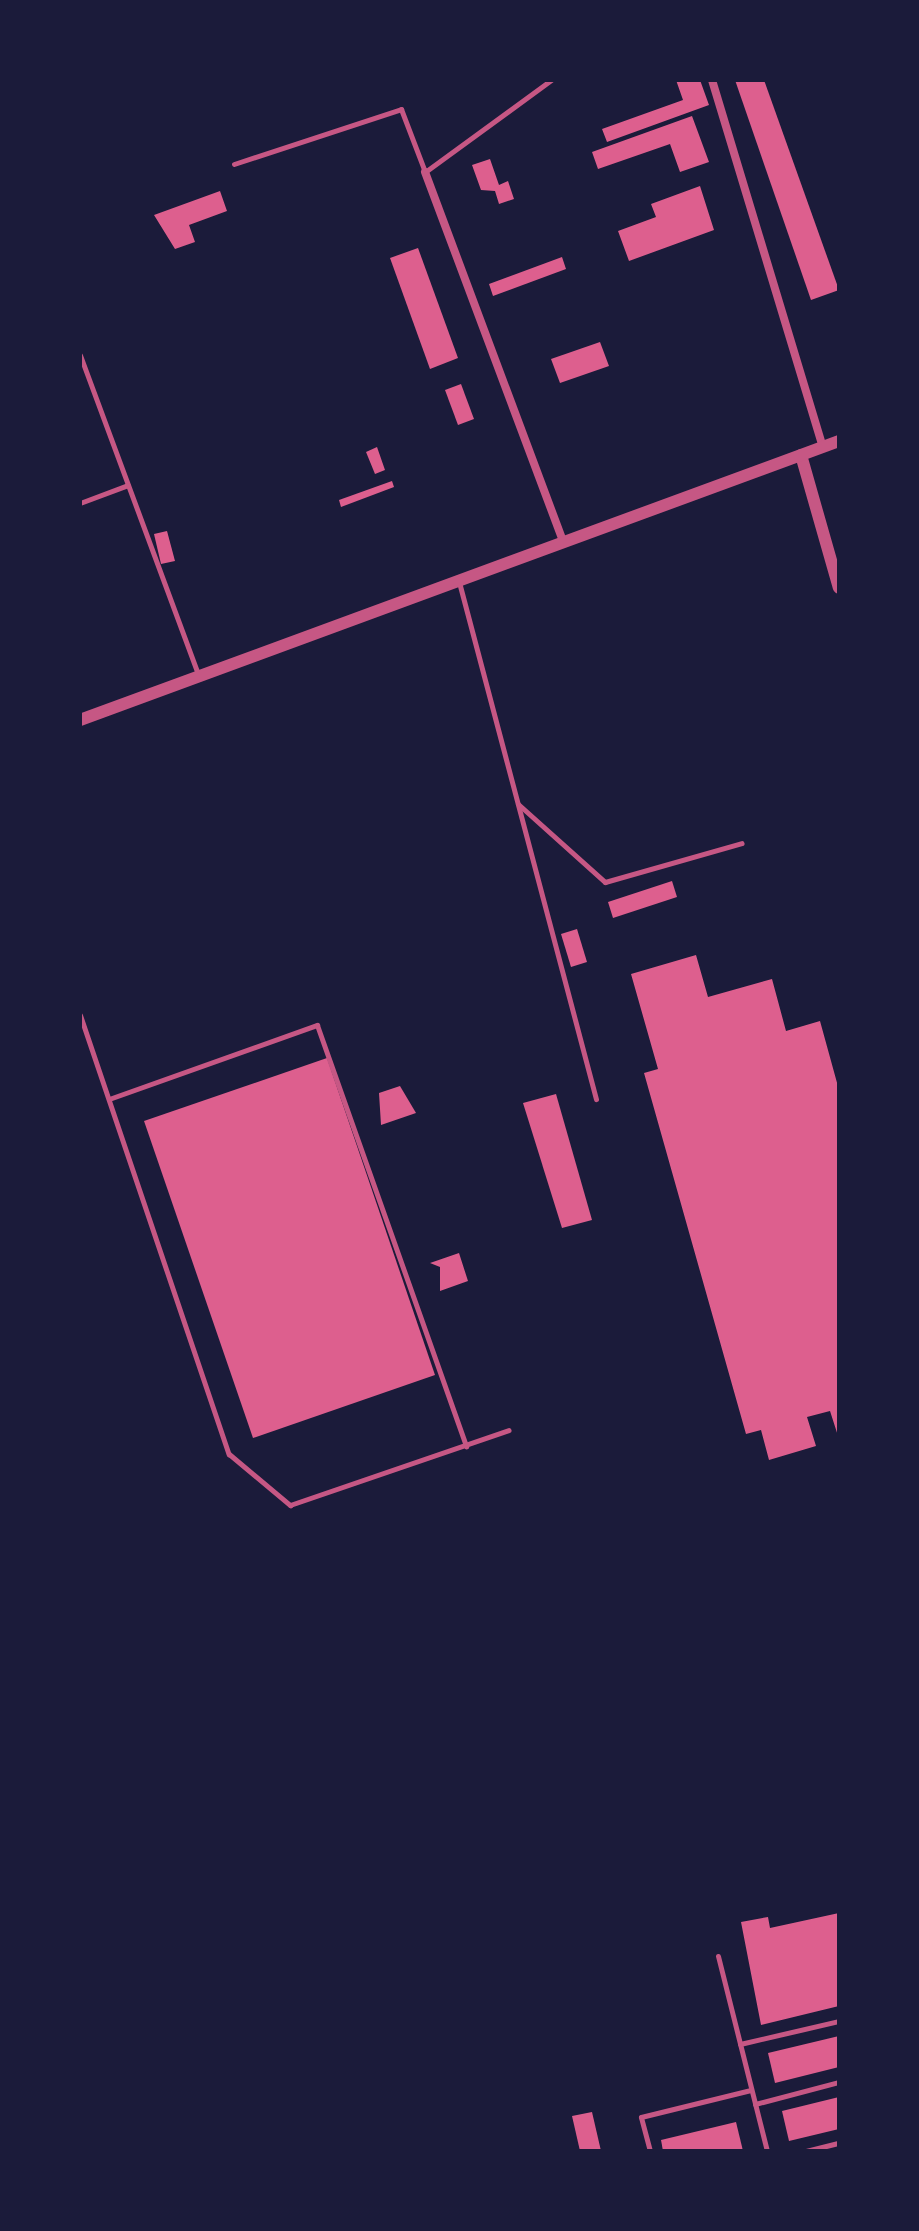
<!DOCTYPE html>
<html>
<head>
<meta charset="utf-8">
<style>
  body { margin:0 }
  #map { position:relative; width:919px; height:2231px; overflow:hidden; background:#1b1b3a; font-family:"Work Sans",sans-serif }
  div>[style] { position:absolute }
  .building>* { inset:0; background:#dd5f8e }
  .service>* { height:5px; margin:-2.5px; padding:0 2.5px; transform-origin:2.5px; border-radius:2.5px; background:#c65784 }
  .minor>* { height:8px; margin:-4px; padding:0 4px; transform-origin:4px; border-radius:4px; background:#c65784 }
  .tertiary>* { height:12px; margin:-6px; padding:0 6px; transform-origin:6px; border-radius:6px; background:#c65784 }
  span { translate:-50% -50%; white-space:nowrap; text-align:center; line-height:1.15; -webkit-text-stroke:6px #1b1b3a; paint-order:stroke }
  .frame { position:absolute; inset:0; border:82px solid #1b1b3a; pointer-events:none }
</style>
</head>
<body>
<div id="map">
  <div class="building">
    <i style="clip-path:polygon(676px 80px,700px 80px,709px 105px,607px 142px,602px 129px,683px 100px)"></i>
    <i style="clip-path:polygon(735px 80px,764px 80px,839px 290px,811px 300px)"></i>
    <i style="clip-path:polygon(692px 116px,709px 162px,680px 172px,670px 144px,598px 169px,592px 152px)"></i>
    <i style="clip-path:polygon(490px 159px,499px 185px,508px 181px,514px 199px,499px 204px,495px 191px,481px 190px,472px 165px)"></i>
    <i style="clip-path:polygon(700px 186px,714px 230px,629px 261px,618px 231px,656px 217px,651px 204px)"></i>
    <i style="clip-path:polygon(220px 191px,227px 211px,189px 225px,195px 242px,175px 249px,154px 215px)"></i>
    <i style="clip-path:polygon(418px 248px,458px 358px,430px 369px,390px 258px)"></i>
    <i style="clip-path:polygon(562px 257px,566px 269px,493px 296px,489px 284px)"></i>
    <i style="clip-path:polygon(600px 342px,609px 366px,560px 383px,551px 359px)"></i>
    <i style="clip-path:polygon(461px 384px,474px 419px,458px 425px,445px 390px)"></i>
    <i style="clip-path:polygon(377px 447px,385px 470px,375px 474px,366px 452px)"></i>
    <i style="clip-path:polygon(392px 481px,394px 487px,341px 507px,339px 500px)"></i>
    <i style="clip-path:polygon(167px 531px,175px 561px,161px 564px,154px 534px)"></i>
    <i style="clip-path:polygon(672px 881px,677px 897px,613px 918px,608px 902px)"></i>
    <i style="clip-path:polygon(577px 929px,587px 962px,571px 967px,561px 934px)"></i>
    <i style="clip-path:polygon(696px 955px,708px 997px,772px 979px,786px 1031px,820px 1021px,839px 1090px,839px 1439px,830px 1411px,807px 1417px,816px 1446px,769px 1460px,761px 1430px,746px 1434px,644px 1073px,658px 1069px,631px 974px)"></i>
    <i style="clip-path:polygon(327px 1058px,435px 1375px,253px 1438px,144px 1121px)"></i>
    <i style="clip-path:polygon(400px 1086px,416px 1113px,381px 1125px,379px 1093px)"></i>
    <i style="clip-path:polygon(556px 1094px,592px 1220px,562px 1228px,523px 1103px)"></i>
    <i style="clip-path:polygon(459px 1253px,468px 1281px,440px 1291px,440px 1267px,430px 1263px)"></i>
    <i style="clip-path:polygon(839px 1913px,839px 2006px,761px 2025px,741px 1922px,768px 1917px,770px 1928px)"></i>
    <i style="clip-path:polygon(839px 2036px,839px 2067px,775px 2083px,768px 2053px)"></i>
    <i style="clip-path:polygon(839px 2097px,839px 2129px,789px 2141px,782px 2111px)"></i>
    <i style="clip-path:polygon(592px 2112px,601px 2151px,580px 2151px,572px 2116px)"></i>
    <i style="clip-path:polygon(736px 2122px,743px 2151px,663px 2151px,661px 2140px)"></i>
  </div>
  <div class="service">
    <i style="left:234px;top:164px;width:176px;rotate:-18.2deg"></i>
    <i style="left:401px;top:109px;width:67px;rotate:69.1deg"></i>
    <i style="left:425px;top:172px;width:156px;rotate:-36.1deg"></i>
    <i style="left:80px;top:355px;width:342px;rotate:69.7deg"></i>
    <i style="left:80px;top:503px;width:51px;rotate:-20.6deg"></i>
    <i style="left:459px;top:582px;width:535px;rotate:75.16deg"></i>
    <i style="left:518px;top:804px;width:117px;rotate:41.9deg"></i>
    <i style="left:605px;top:882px;width:142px;rotate:-15.9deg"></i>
    <i style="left:80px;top:1015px;width:464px;rotate:71.3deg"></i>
    <i style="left:229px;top:1454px;width:80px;rotate:39.9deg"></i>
    <i style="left:290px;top:1505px;width:231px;rotate:-18.9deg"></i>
    <i style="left:109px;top:1099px;width:221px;rotate:-19.6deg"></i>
    <i style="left:317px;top:1025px;width:447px;rotate:70.5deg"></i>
    <i style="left:718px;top:1956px;width:201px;rotate:75.9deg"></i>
    <i style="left:740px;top:2044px;width:102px;rotate:-13.1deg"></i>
    <i style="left:755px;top:2104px;width:87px;rotate:-14.7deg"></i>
    <i style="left:650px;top:2151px;width:35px;rotate:-105deg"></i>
    <i style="left:641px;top:2117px;width:113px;rotate:-13.8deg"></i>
    <i style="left:806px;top:2151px;width:34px;rotate:-14deg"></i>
  </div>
  <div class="minor">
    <i style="left:712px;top:80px;width:383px;rotate:73.2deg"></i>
    <i style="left:425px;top:172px;width:396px;rotate:69.5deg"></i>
  </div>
  <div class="tertiary">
    <i style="left:801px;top:455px;width:138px;rotate:74.1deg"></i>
    <i style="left:80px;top:720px;width:809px;rotate:-20.18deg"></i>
  </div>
  <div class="frame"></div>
</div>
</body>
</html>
